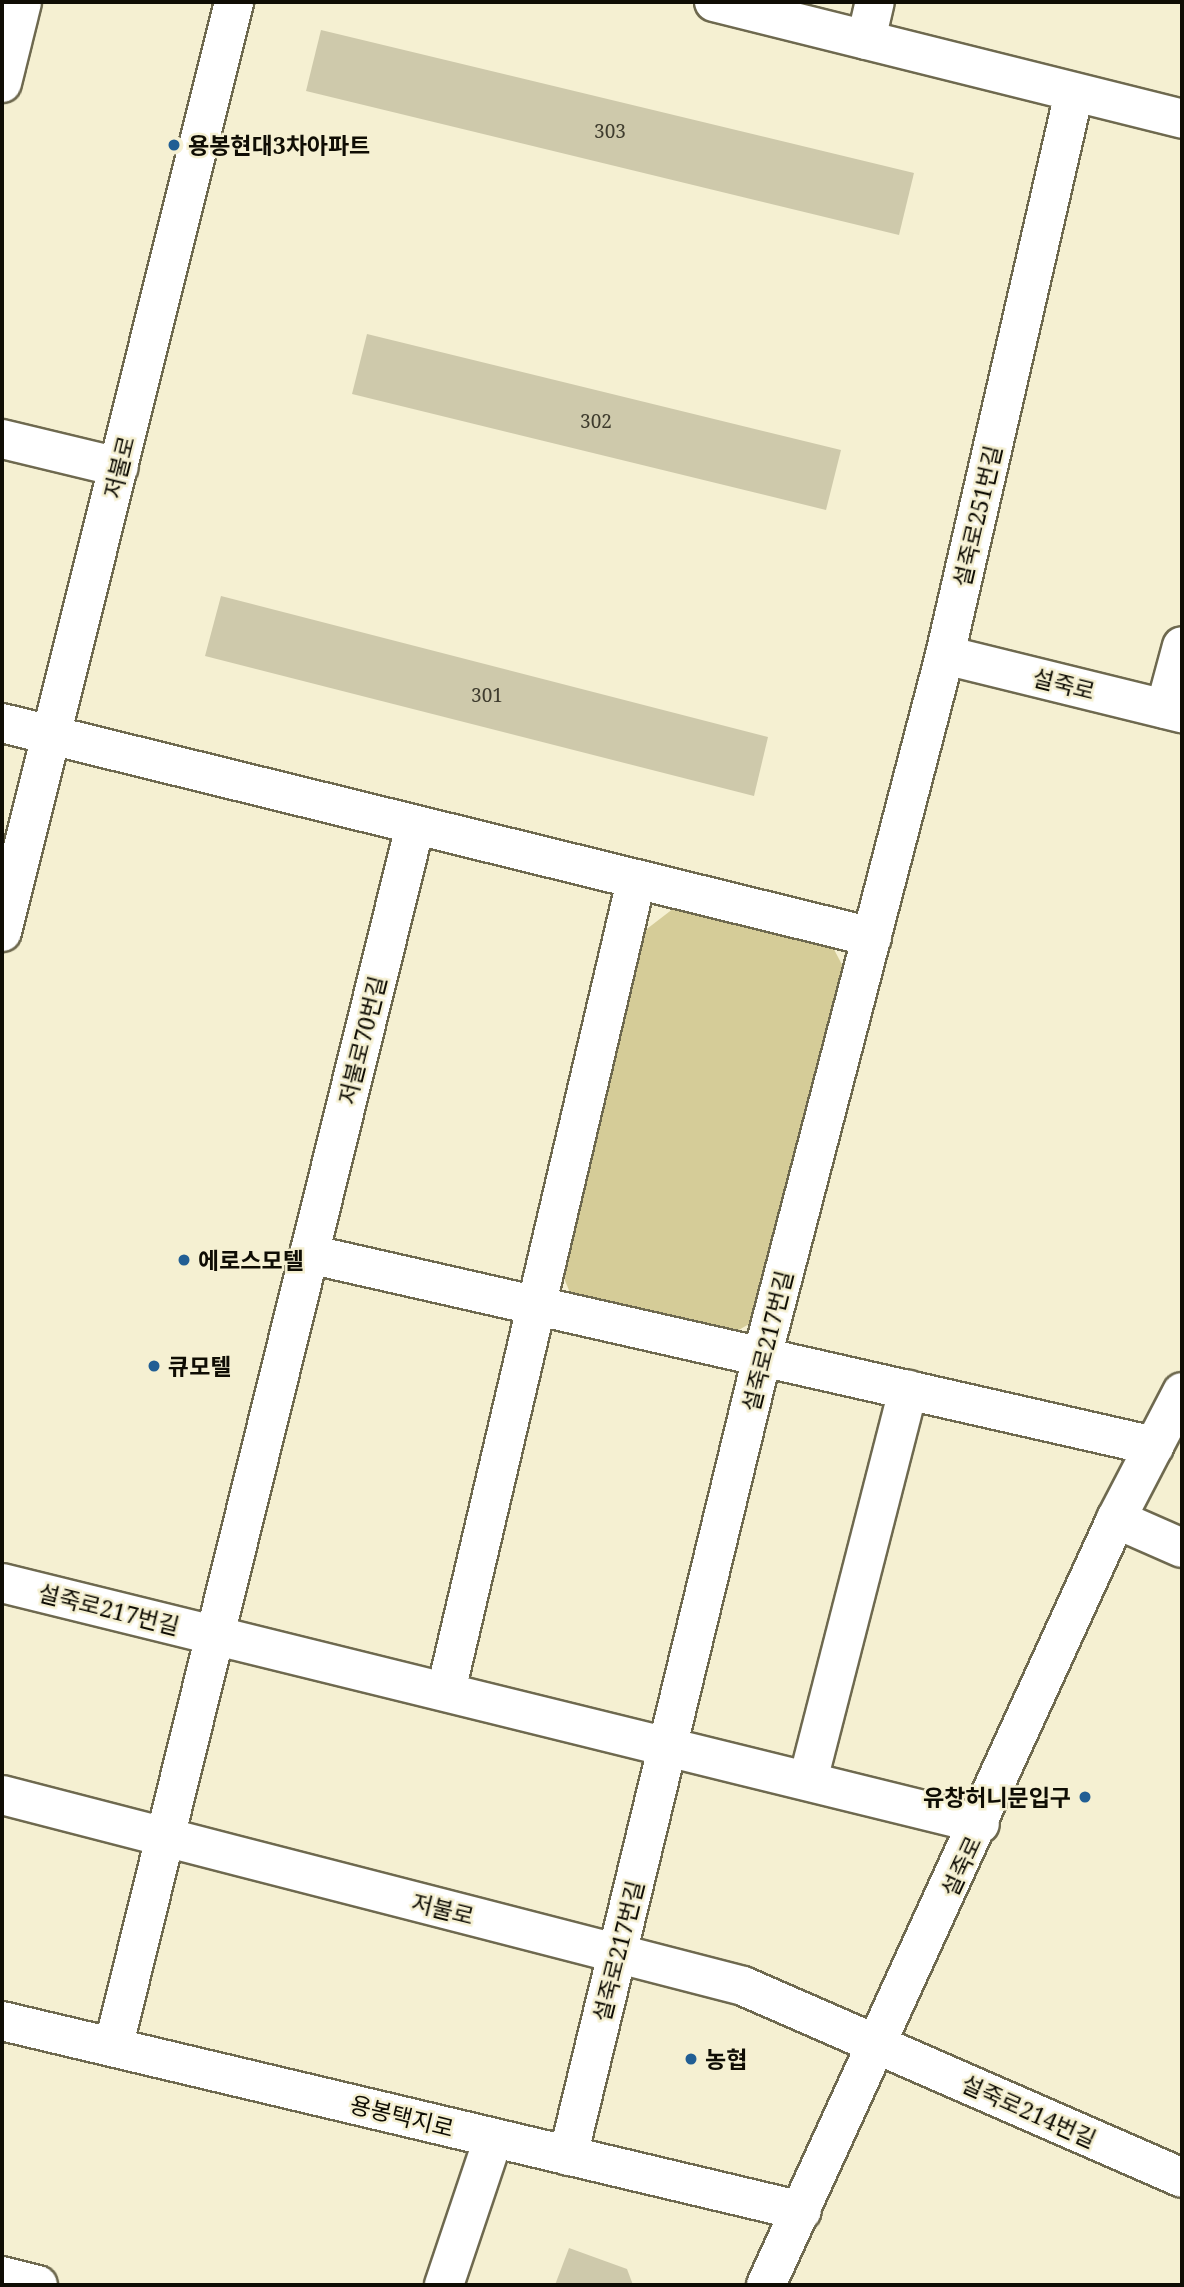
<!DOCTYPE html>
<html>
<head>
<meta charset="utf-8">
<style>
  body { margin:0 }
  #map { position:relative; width:1184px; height:2287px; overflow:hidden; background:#f5f0d2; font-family:"Noto Serif","Noto Sans KR",serif }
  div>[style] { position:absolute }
  .green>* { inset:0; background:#d5cc98 }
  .building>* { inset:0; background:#cec9ab }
  .roads { filter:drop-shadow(2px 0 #6e694f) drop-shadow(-2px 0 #6e694f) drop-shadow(0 2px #6e694f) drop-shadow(0 -2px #6e694f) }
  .minor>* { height:38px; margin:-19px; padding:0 19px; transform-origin:19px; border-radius:19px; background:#fff }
  .major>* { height:38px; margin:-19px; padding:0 19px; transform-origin:19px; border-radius:19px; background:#fff }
  .dots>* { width:19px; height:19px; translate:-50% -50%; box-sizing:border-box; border:4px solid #f5f0d2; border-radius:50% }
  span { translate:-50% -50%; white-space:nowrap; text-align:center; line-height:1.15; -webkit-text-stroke:5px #f5f0d2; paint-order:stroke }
  .number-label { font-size:19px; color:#3f3c2e }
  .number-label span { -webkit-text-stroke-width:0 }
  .poi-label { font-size:23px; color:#0f0d04; font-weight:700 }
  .left { translate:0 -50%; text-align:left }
  .right { translate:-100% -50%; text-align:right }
  .street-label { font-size:23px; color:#0f0d04 }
  .frame { position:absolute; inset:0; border:4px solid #0f0d04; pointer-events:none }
</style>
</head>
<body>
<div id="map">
  <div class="green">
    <i style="clip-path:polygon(678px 905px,830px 942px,847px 974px,765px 1315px,730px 1335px,573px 1300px,559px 1266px,639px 935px)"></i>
  </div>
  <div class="building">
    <i style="clip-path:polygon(321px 30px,914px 173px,899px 235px,306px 91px)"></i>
    <i style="clip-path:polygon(367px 334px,841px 450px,826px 510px,352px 394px)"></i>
    <i style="clip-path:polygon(221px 596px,768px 737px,754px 796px,205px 656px)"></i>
    <i style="clip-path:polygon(569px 2248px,627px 2269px,633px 2285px,555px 2285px)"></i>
  </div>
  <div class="roads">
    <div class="minor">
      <i style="left:714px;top:2px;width:482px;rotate:14deg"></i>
      <i style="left:866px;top:40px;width:39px;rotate:-77deg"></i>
      <i style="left:2px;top:83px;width:83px;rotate:-76.1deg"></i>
      <i style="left:2px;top:439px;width:120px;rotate:13.5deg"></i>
      <i style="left:945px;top:655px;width:244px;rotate:13.8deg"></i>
      <i style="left:1165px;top:709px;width:65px;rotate:-74.9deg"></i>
      <i style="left:2px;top:723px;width:896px;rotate:13.82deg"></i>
      <i style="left:2px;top:932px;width:959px;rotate:-75.99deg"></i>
      <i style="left:309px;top:1254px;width:867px;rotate:12.8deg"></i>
      <i style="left:1116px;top:1519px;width:72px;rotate:23.7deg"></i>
      <i style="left:2px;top:1583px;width:1007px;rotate:13.84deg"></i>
      <i style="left:446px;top:1691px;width:832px;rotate:-76.8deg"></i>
      <i style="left:808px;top:1780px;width:403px;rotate:-75.6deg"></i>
      <i style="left:2px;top:1795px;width:765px;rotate:14.45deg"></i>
      <i style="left:743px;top:1986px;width:479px;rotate:23.6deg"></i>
      <i style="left:2px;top:2021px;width:822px;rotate:13.36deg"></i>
      <i style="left:114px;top:2044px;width:1255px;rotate:-76.12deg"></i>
      <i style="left:568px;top:2156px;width:822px;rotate:-76.35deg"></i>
      <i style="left:762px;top:1357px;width:725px;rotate:-75.39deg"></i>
      <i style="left:945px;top:655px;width:577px;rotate:-77.07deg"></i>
      <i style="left:2px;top:2276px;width:37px;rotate:14deg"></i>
      <i style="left:444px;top:2285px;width:154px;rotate:-71.4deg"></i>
    </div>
    <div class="major">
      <i style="left:766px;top:2285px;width:842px;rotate:-65.44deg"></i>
      <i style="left:1116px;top:1519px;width:143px;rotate:-62.5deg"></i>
    </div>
  </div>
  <div class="dots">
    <i style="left:174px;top:145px;background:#215e94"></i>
    <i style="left:184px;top:1260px;background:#215e94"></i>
    <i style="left:154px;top:1366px;background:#215e94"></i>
    <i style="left:1085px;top:1797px;background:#215e94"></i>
    <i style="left:691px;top:2059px;background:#215e94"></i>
  </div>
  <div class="number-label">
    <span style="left:610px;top:132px">303</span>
    <span style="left:596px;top:422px">302</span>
    <span style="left:487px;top:696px">301</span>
  </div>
  <div class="poi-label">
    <span class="left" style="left:188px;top:145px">용봉현대3차아파트</span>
    <span class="left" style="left:198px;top:1260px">에로스모텔</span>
    <span class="left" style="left:168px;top:1366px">큐모텔</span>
    <span class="right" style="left:1071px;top:1797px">유창허니문입구</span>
    <span class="left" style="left:705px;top:2059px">농협</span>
  </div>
  <div class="street-label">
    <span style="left:119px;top:467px;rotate:-76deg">저불로</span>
    <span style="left:977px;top:516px;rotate:-77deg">설죽로251번길</span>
    <span style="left:1064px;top:684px;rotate:14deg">설죽로</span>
    <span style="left:362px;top:1040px;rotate:-76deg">저불로70번길</span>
    <span style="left:767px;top:1341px;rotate:-76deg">설죽로217번길</span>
    <span style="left:109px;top:1609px;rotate:14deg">설죽로217번길</span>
    <span style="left:961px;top:1866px;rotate:-65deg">설죽로</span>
    <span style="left:443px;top:1909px;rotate:14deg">저불로</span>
    <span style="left:618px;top:1951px;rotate:-76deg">설죽로217번길</span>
    <span style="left:1029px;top:2111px;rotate:24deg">설죽로214번길</span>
    <span style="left:402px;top:2116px;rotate:14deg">용봉택지로</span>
  </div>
  <div class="frame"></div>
</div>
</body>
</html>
